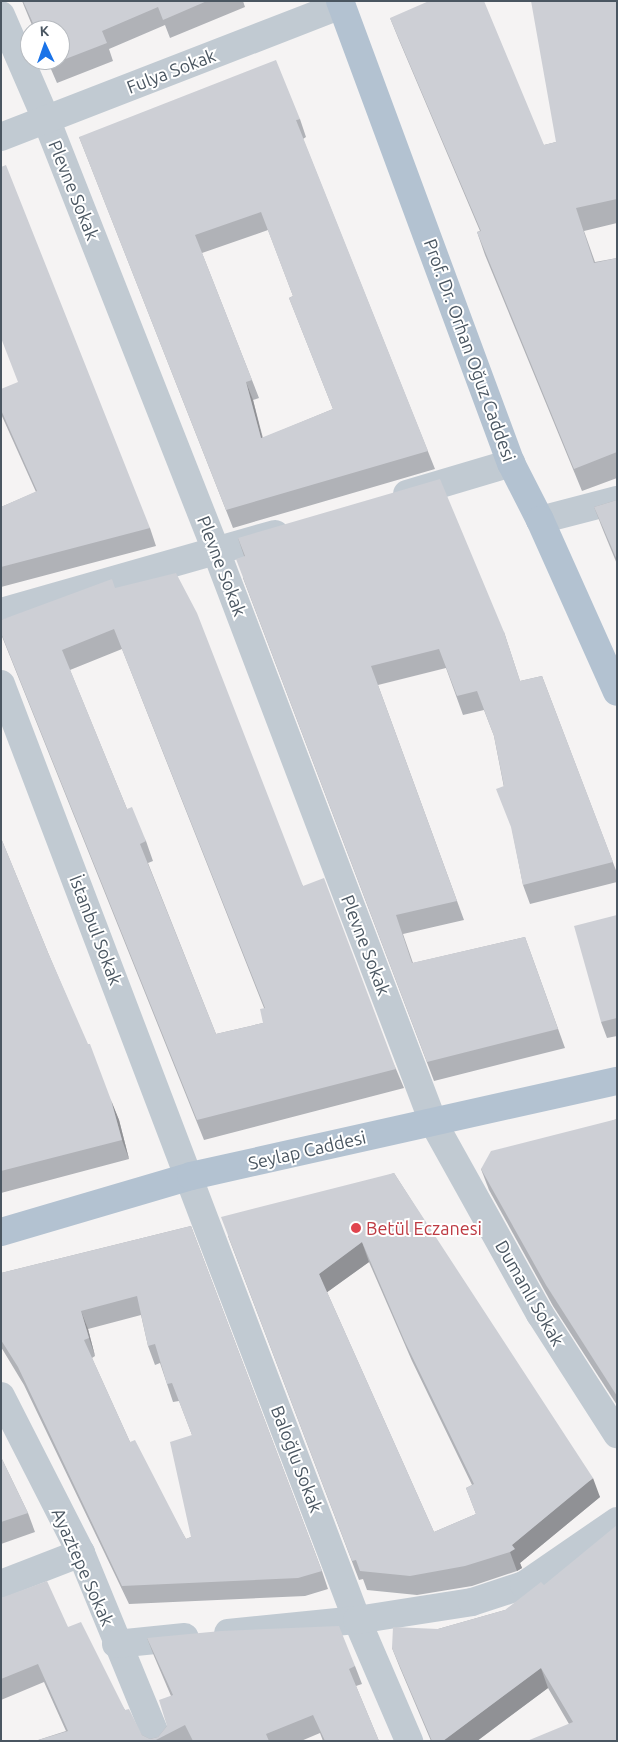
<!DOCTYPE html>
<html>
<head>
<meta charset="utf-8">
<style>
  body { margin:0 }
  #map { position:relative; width:618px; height:1742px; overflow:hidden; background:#f5f3f3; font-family:Ubuntu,sans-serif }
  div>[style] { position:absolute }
  .minor>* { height:28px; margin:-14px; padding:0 14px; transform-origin:14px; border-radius:14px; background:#c1cad2 }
  .major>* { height:28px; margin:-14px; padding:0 14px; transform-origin:14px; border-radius:14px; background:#b3c2d1 }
  .wall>* { inset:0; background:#b0b2b7 }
  .shaded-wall>* { inset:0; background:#909195 }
  .building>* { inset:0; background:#cdcfd5 }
  .dots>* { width:14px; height:14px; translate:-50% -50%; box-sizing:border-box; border:2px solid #fff; border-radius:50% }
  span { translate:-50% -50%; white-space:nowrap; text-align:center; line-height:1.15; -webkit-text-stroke:4px #fff; paint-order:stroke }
  .street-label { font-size:18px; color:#4a5661 }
  .health-label { font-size:18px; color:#be3a42 }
  .left { translate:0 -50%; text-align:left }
  .frame { position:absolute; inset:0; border:2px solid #4a5661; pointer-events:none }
  .north { position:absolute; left:20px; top:20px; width:50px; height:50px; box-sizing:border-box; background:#fff; border:1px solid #b7bbc0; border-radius:50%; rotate:357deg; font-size:14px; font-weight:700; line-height:20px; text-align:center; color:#4a5661 }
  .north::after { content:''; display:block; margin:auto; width:18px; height:22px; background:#1a73e8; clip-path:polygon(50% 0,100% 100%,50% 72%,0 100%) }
</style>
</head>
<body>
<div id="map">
  <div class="minor">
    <i style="left:1px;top:15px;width:113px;rotate:66.6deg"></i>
    <i style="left:46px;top:119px;width:464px;rotate:68.5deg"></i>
    <i style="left:216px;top:551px;width:611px;rotate:69.19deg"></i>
    <i style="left:433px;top:1122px;width:220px;rotate:60.9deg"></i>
    <i style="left:540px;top:1314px;width:143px;rotate:57.3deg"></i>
    <i style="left:1px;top:137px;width:365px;rotate:-21.2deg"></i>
    <i style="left:407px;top:494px;width:109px;rotate:-16.6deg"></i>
    <i style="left:540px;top:520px;width:80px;rotate:-14.6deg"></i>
    <i style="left:1px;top:612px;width:285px;rotate:-15.9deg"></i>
    <i style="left:1px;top:684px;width:1001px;rotate:69.18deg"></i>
    <i style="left:357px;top:1620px;width:132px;rotate:66.7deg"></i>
    <i style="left:1px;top:1396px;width:176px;rotate:63deg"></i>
    <i style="left:81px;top:1553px;width:203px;rotate:67.7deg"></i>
    <i style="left:1px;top:1584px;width:86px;rotate:-21.2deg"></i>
    <i style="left:228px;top:1633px;width:130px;rotate:-5.8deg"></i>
    <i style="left:357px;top:1620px;width:116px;rotate:-8.9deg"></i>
    <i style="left:472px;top:1602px;width:55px;rotate:-18.1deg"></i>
    <i style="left:524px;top:1585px;width:113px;rotate:-34.5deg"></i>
    <i style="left:116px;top:1644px;width:69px;rotate:-5.8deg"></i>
  </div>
  <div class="major">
    <i style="left:340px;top:1px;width:493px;rotate:69.7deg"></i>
    <i style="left:511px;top:463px;width:64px;rotate:63deg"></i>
    <i style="left:540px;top:520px;width:188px;rotate:65.9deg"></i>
    <i style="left:1px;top:1232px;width:198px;rotate:-16.4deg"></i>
    <i style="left:191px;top:1176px;width:436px;rotate:-12.6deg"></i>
  </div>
  <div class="wall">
    <i style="clip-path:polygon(22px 1px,243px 1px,245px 7px,170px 38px,165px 25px,109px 49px,113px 61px,57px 83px,47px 60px,60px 60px,60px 30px,34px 30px)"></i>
    <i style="clip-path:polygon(617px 1px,617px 223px,584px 231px,595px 262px,617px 258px,617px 478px,582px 491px,485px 255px,477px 232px,480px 231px,399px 40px,390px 18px,544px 145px,556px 142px)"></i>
    <i style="clip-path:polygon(evenodd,300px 119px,306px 137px,303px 139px,435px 469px,233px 528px,79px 137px,300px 119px,268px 230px,293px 296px,289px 298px,333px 409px,263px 438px,253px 400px,259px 398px,202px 253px,268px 230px)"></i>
    <i style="clip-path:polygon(1px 389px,150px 528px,156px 546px,1px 587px,1px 507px,36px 492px,1px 414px)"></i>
    <i style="clip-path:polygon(617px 500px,617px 564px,603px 530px,594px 507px)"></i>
    <i style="clip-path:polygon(238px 538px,504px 632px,520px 681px,542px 676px,617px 873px,617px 882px,530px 904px,523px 885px,494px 736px,484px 710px,463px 715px,446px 668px,378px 685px,464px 920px,403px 934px,413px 963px,525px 937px,565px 1048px,434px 1081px,243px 578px,244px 556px)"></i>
    <i style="clip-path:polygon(evenodd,116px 588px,303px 886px,396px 1069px,404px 1088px,204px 1140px,1px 634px,1px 620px,116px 588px,122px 649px,264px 1008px,263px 1023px,216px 1034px,148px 863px,153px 861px,146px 841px,127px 809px,70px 670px,122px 649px)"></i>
    <i style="clip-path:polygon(1px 838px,49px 955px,119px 1120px,129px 1159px,1px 1193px)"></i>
    <i style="clip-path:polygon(617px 915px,617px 1036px,607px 1038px,601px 1022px)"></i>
    <i style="clip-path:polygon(617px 1119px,617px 1405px,553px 1306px,489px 1190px,481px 1169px)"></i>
    <i style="clip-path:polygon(evenodd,394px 1173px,600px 1497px,520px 1563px,522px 1568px,517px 1571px,472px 1586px,417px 1595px,367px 1590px,363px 1579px,359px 1580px,228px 1236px,394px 1173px,369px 1262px,412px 1361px,472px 1485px,466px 1488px,476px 1514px,434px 1532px,327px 1292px,369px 1262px)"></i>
    <i style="clip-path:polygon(evenodd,191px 1226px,322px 1571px,328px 1589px,305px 1596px,129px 1604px,24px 1385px,1px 1347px,1px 1273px,191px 1226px,141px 1315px,148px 1346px,155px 1365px,160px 1363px,173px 1402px,179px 1401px,192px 1435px,191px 1537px,186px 1539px,130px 1442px,92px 1358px,95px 1356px,88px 1329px,141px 1315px)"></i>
    <i style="clip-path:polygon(1px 1457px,28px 1513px,35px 1532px,1px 1544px)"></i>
    <i style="clip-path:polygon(1px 1598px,68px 1627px,125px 1710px,142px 1735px,150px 1739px,158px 1737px,167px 1726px,171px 1696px,154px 1656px,147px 1638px,355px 1666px,362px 1684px,356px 1686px,379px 1741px,323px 1741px,320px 1733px,301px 1741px,35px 1741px,66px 1731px,44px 1682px,1px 1700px)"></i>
    <i style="clip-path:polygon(505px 1610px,617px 1741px,569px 1724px,548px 1688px,477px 1741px,431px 1741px,400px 1668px,392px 1648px,438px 1629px)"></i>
  </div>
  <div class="shaded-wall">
    <i style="clip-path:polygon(246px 382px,253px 400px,267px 457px,261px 438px)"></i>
    <i style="clip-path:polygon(111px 1100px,119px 1120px,129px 1159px,122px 1140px)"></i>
    <i style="clip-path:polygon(362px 1242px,369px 1262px,326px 1293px,319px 1274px)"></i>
    <i style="clip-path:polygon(81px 1311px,88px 1329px,95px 1356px,89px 1338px)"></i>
    <i style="clip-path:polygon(593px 1478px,600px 1497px,520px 1563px,522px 1568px,517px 1571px,510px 1552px,512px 1545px)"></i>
    <i style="clip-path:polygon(541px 1668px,548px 1688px,477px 1741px,443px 1741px)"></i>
  </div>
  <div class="building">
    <i style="clip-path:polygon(23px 1px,207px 1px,163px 20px,158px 7px,102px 31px,107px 43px,50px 65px,48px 60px,60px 60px,60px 30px,36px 30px)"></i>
    <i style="clip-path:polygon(429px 1px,484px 1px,544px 145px,556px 142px,531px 1px,617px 1px,617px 199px,576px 208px,594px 263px,617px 258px,617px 452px,574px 469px,477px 232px,481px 231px,390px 18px)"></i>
    <i style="clip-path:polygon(evenodd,276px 60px,300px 119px,296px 120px,428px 451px,226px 510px,79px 137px,276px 60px,261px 212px,293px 296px,289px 298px,333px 409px,261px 438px,246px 382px,252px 380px,195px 235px,261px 212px)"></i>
    <i style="clip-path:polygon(6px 165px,150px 528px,1px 567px,1px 507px,37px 491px,1px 410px,1px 389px,18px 382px,1px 338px,1px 167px)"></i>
    <i style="clip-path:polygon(440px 479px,504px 632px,520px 681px,542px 676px,613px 862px,523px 885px,511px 827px,496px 789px,504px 786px,494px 736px,477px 691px,457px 696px,439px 649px,371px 666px,457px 901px,396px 915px,412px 963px,525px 937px,558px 1029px,427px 1062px,236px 559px,245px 556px,238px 538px)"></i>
    <i style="clip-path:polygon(617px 500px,617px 560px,594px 507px)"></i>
    <i style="clip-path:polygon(evenodd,176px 573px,197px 613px,303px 886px,324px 878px,396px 1069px,197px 1120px,1px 633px,1px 620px,112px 579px,115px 588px,176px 573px,114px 629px,265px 1008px,260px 1009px,263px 1023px,216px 1034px,140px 844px,146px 841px,132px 807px,127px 809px,62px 650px,114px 629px)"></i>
    <i style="clip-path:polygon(1px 838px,49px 955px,88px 1044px,90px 1044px,111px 1100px,122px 1140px,1px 1171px)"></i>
    <i style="clip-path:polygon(617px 915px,617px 1018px,601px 1022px,574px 926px)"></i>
    <i style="clip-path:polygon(617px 1119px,617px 1396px,546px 1285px,481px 1169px,491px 1151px)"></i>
    <i style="clip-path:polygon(evenodd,394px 1173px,593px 1478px,512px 1545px,515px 1549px,510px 1552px,465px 1566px,410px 1576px,360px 1571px,356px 1560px,352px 1561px,221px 1217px,394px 1173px,362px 1242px,405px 1342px,474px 1484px,466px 1488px,476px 1514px,434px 1532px,319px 1274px,362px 1242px)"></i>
    <i style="clip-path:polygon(evenodd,191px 1226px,322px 1571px,298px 1578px,122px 1586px,18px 1367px,1px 1340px,1px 1273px,191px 1226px,137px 1296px,148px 1346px,155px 1344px,167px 1384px,172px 1383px,192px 1435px,170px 1442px,191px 1537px,186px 1539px,135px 1440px,130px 1442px,84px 1340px,89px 1338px,81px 1311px,137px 1296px)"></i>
    <i style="clip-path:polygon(1px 1457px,28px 1513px,1px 1522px)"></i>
    <i style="clip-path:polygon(617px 1525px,617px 1741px,527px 1741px,573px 1722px,541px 1668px,443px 1741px,432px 1741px,392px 1648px,393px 1627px,438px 1629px,505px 1610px,541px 1582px,544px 1585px)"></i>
    <i style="clip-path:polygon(47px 1581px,68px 1627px,81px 1622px,125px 1710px,129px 1709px,142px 1735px,150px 1739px,158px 1737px,167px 1726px,159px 1700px,173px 1695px,147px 1638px,221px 1631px,339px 1626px,355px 1666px,349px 1669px,379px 1741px,325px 1741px,313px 1715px,266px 1734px,269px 1741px,193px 1741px,185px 1725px,154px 1741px,35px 1741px,68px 1731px,38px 1664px,1px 1679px,1px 1598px)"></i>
  </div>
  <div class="dots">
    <i style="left:356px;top:1228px;background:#e0444e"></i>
  </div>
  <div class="street-label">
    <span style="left:171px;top:71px;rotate:-21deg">Fulya Sokak</span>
    <span style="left:74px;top:190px;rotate:68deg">Plevne Sokak</span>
    <span style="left:470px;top:350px;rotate:70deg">Prof. Dr. Orhan Oğuz Caddesi</span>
    <span style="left:222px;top:566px;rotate:69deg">Plevne Sokak</span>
    <span style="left:96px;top:930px;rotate:69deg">İstanbul Sokak</span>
    <span style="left:366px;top:945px;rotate:69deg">Plevne Sokak</span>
    <span style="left:307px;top:1150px;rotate:-13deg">Seylap Caddesi</span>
    <span style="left:530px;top:1293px;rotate:60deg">Dumanlı Sokak</span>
    <span style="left:297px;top:1459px;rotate:69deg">Baloğlu Sokak</span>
    <span style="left:83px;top:1567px;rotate:66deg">Ayaztepe Sokak</span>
  </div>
  <div class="health-label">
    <span class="left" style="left:366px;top:1228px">Betül Eczanesi</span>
  </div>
  <div class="frame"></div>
  <div class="north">K</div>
</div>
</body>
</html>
